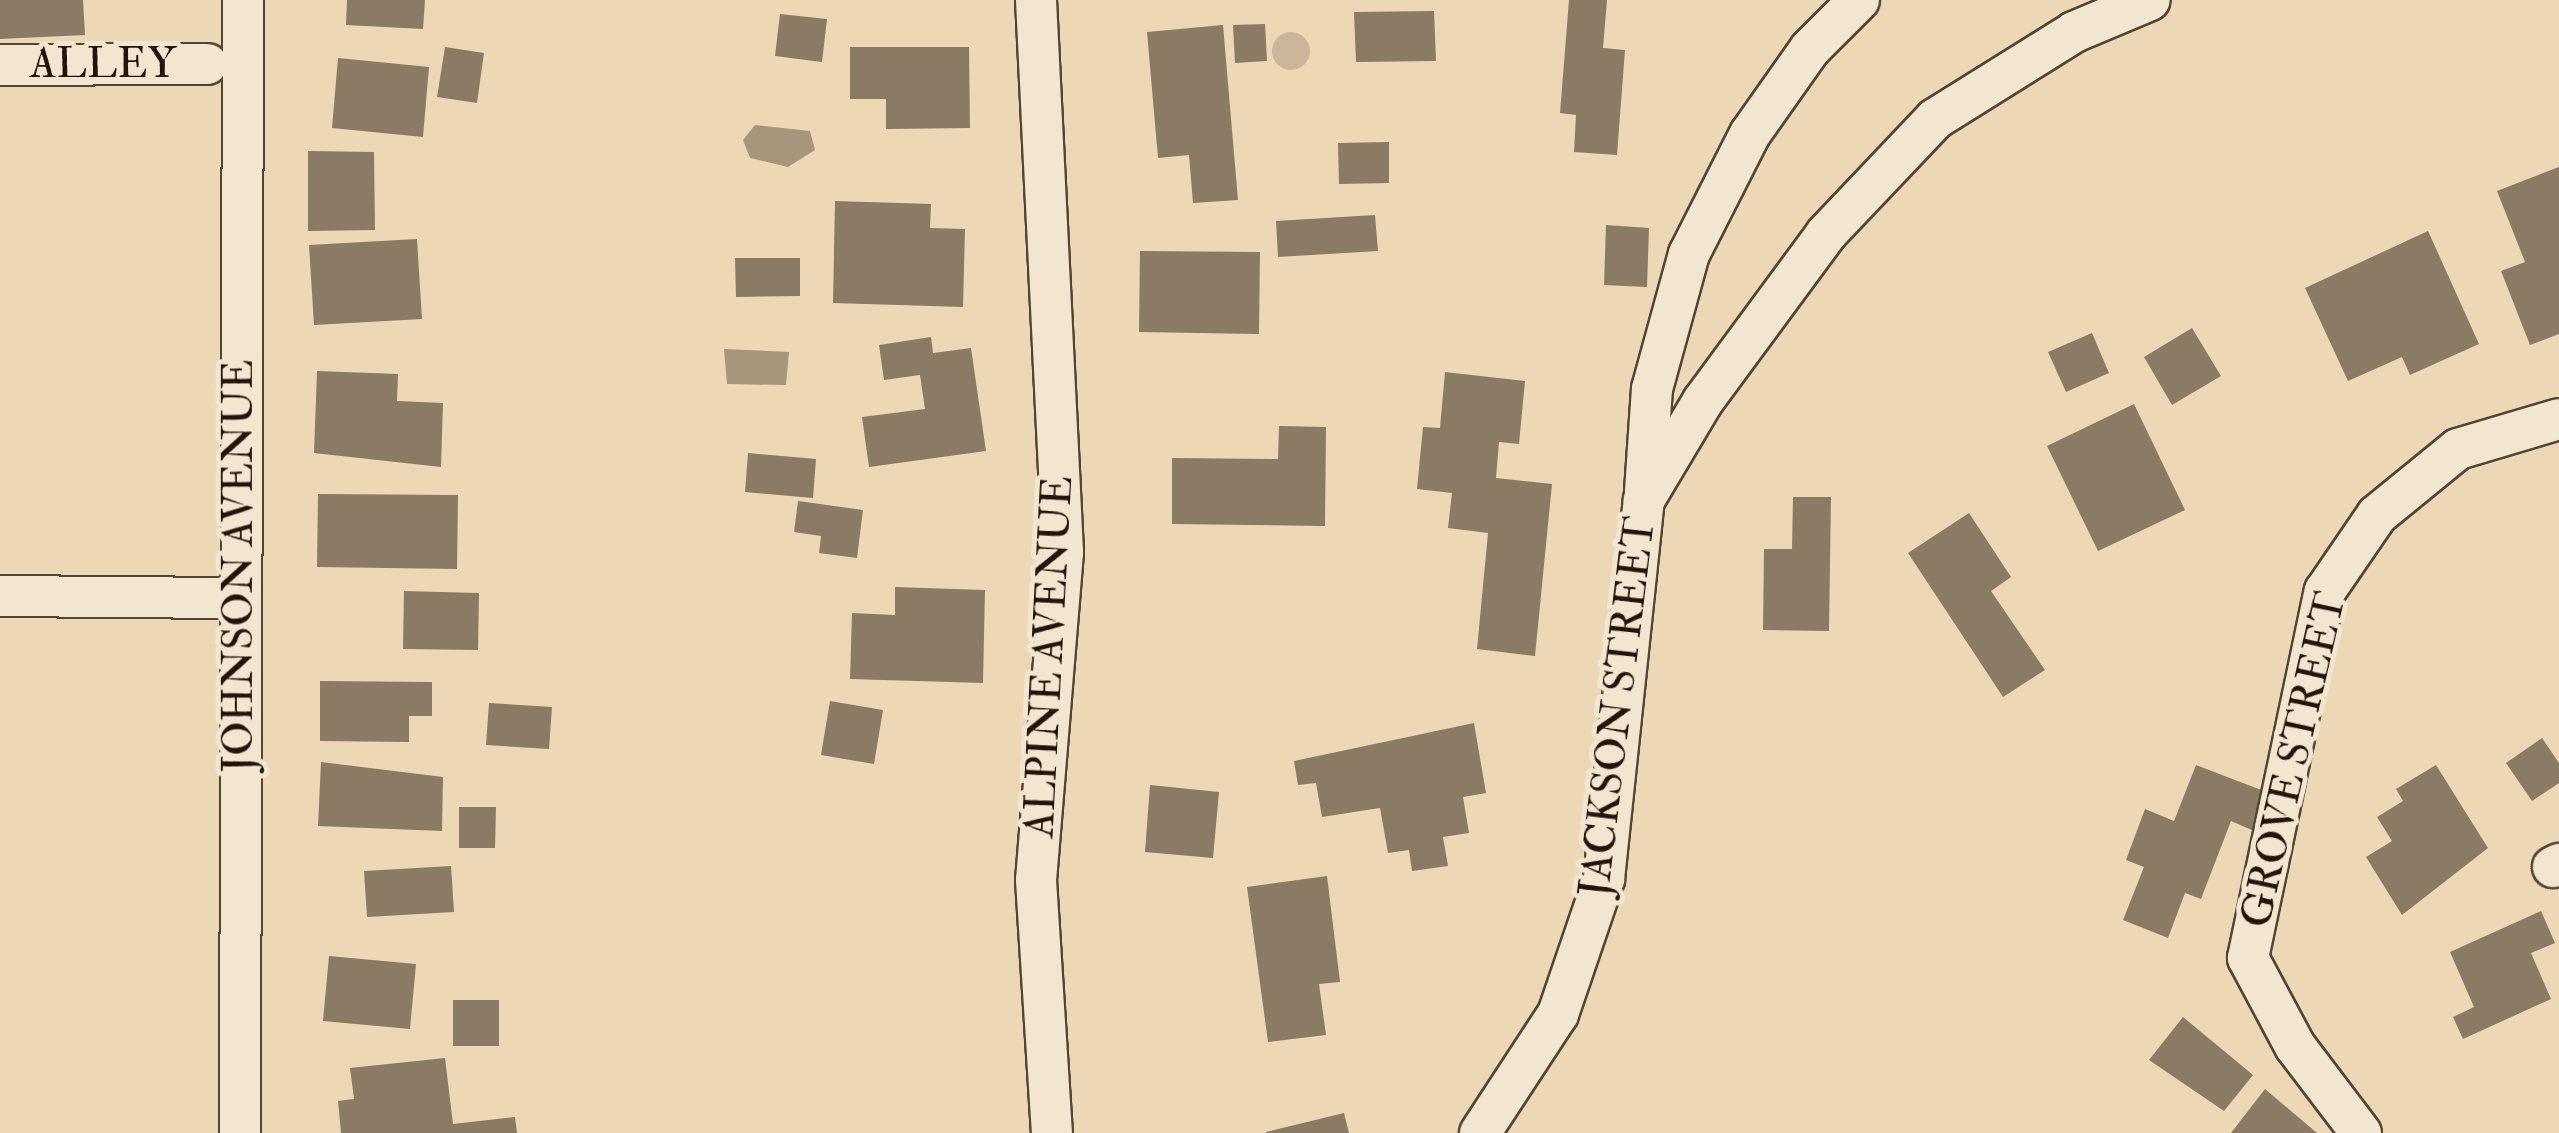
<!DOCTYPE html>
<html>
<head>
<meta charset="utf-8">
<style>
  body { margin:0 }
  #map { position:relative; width:2559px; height:1133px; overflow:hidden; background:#edd8b6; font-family:"IM FELL Double Pica",serif }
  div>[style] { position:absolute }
  .green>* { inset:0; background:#cab799 }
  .round { border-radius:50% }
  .water>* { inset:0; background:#a7957c }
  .building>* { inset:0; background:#8b7a64 }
  .roads { filter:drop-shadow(2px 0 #534536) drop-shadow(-2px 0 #534536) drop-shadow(0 2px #534536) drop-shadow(0 -2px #534536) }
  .minor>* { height:40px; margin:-20px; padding:0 20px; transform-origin:20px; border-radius:20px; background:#f3e6d0 }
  span { translate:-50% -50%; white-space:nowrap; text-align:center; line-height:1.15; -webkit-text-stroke:10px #f3e6d0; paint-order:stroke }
  .street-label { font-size:42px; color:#20140c }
</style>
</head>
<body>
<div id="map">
  <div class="green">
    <i class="round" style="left:1272px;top:32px;width:38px;height:38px"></i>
  </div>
  <div class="water">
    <i style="clip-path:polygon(755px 125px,810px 131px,815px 150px,788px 167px,750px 158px,743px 140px)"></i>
    <i style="clip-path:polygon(724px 349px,789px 352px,786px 385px,727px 384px)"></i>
  </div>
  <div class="building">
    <i style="clip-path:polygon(0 0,83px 0,85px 35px,0 39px)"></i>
    <i style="clip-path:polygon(347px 0,425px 0,423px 29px,346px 25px)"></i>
    <i style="clip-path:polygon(1569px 0,1607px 0,1603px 48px,1625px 50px,1617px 155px,1574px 152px,1576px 115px,1560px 113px)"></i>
    <i style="clip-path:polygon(1434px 11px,1436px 61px,1356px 62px,1354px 12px)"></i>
    <i style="clip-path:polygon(780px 14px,827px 19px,822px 62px,775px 56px)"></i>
    <i style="clip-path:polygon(1265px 24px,1267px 61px,1235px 63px,1233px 25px)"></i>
    <i style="clip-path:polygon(1223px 25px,1238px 200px,1193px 203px,1189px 155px,1158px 158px,1147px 32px)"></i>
    <i style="clip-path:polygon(445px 47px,484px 53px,477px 103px,437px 97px)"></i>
    <i style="clip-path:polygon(850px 47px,969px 47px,970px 128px,886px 129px,886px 99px,850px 99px)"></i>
    <i style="clip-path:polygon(338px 58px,429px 67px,423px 137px,332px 128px)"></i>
    <i style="clip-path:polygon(1389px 142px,1389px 183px,1339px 184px,1338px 143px)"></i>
    <i style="clip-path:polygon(308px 151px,374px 152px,375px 230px,308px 231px)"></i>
    <i style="clip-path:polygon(2559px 167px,2559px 334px,2530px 345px,2501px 271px,2525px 262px,2497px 191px)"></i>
    <i style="clip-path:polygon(835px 201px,931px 204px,930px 228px,965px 229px,963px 307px,833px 303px)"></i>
    <i style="clip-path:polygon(1375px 215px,1378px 251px,1278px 257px,1276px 221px)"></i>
    <i style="clip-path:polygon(1606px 225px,1649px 228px,1647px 287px,1604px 285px)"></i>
    <i style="clip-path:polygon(2428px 231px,2479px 344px,2410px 375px,2402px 357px,2348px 381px,2305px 288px)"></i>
    <i style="clip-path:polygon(417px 239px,422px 319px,314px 325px,309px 245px)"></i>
    <i style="clip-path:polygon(1140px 251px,1260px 252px,1259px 334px,1139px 332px)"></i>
    <i style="clip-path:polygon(735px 258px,800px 258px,800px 296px,736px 297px)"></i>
    <i style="clip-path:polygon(2192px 328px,2221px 376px,2172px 405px,2144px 357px)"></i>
    <i style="clip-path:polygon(2092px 333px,2109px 373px,2066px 392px,2048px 352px)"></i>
    <i style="clip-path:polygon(931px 337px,933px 353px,971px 348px,986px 451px,869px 467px,862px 417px,925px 409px,920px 375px,884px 380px,879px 345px)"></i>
    <i style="clip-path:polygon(317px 371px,398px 374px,397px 401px,443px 403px,441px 467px,314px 453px)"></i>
    <i style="clip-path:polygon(1445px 372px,1525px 381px,1519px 444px,1499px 442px,1496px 478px,1552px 484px,1535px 656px,1477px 649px,1488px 533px,1448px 528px,1452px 493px,1417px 489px,1423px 427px,1440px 428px)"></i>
    <i style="clip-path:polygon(2134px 404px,2185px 510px,2098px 551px,2047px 446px)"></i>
    <i style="clip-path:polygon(1279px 426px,1326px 427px,1325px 526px,1172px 524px,1172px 458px,1278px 459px)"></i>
    <i style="clip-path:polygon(748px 453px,816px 459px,813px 498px,745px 492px)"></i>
    <i style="clip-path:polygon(318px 494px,458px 495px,457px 569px,317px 567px)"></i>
    <i style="clip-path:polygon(1793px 497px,1831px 497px,1829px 631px,1763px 630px,1764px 549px,1792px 549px)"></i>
    <i style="clip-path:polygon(798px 501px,863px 510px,857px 558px,819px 553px,821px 536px,794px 532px)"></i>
    <i style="clip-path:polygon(1969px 513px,2011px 577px,1991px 591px,2045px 670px,2003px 697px,1908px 553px)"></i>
    <i style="clip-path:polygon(895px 587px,985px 590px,983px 683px,850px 679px,852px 613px,895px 615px)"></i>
    <i style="clip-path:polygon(404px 591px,479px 593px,478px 650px,403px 649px)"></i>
    <i style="clip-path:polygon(320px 681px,432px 682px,432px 716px,409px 716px,409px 742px,320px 741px)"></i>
    <i style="clip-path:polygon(830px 701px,883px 710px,874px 764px,821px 755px)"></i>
    <i style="clip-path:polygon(489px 703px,552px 707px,549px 749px,486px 745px)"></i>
    <i style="clip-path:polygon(1474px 723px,1486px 793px,1463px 797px,1469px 833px,1443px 837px,1448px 866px,1412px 871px,1409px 850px,1388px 853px,1380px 808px,1322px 817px,1316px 783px,1298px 785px,1294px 761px)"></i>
    <i style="clip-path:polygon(2542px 738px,2559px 763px,2559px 783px,2532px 801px,2506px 763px)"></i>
    <i style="clip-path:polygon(321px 762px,443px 777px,442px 831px,318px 826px)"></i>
    <i style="clip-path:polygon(2196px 765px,2269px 793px,2254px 831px,2231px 821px,2201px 899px,2185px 893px,2168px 938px,2123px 920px,2144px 867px,2126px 860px,2145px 809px,2174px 821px)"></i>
    <i style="clip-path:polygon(2436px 765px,2488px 848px,2402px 915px,2366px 857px,2392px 841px,2377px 817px,2403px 801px,2396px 789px)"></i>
    <i style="clip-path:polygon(1150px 785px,1219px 792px,1213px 858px,1145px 852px)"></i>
    <i style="clip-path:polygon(459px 807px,496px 807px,495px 848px,459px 848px)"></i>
    <i style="clip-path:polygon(451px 866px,454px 912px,367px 917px,364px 871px)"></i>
    <i style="clip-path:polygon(1327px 876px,1340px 982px,1319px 984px,1326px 1035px,1268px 1042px,1247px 887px)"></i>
    <i style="clip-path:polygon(2541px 911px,2555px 943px,2531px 953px,2551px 999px,2463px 1039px,2453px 1017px,2474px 1007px,2450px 952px)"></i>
    <i style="clip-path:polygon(329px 956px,416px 964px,410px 1029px,323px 1021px)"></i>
    <i style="clip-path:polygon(453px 1000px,499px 1000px,499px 1046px,453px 1046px)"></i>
    <i style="clip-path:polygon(2183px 1017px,2253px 1075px,2224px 1111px,2149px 1060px)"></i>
    <i style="clip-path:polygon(445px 1058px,453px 1124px,515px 1117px,517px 1133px,341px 1133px,338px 1101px,354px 1099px,350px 1068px)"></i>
    <i style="clip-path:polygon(2265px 1089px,2317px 1133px,2231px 1133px)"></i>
    <i style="clip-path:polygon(1344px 1113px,1349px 1133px,1266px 1133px,1266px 1132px)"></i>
  </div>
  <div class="roads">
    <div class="minor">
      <i style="left:1036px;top:0;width:553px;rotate:87.2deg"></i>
      <i style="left:1063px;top:552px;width:329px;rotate:94.7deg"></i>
      <i style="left:1036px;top:880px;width:254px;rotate:86.4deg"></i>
      <i style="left:0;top:65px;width:207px;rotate:-0.3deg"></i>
      <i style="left:1645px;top:491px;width:102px;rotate:-86.1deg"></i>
      <i style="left:1652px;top:389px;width:140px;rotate:-74.7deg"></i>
      <i style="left:1689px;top:254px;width:135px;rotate:-63.1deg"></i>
      <i style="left:1750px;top:134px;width:104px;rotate:-54.8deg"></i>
      <i style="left:1810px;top:49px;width:69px;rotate:-45deg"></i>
      <i style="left:0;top:596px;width:237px;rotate:0.5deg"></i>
      <i style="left:2553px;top:867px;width:7px;rotate:-27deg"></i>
      <i style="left:240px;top:1133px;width:1133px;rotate:-89.85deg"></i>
      <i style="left:1480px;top:1133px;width:142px;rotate:-56.8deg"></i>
      <i style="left:1558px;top:1014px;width:143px;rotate:-71.2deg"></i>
      <i style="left:1604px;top:879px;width:381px;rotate:-84deg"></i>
      <i style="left:1644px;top:500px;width:115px;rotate:-59.2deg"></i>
      <i style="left:1703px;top:401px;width:207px;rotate:-53.6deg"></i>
      <i style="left:1826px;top:234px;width:158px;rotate:-46.5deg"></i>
      <i style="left:1935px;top:119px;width:164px;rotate:-32deg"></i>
      <i style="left:2074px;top:32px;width:82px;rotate:-22.8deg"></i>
      <i style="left:2361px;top:1133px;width:109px;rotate:-127.2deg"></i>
      <i style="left:2295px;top:1046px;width:100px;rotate:-118.1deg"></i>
      <i style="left:2248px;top:958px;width:375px;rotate:-78.2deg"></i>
      <i style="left:2325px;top:591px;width:92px;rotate:-55.6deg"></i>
      <i style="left:2377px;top:515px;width:104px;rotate:-39.2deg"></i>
      <i style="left:2458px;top:449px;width:105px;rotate:-16.5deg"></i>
    </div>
  </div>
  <div class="street-label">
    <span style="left:103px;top:64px">ALLEY</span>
    <span style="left:239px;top:566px;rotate:-90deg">JOHNSON AVENUE</span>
    <span style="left:1049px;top:657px;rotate:-87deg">ALPINE AVENUE</span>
    <span style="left:1618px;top:707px;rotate:-83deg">JACKSON STREET</span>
    <span style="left:2294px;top:760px;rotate:-77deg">GROVE STREET</span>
  </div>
</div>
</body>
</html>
